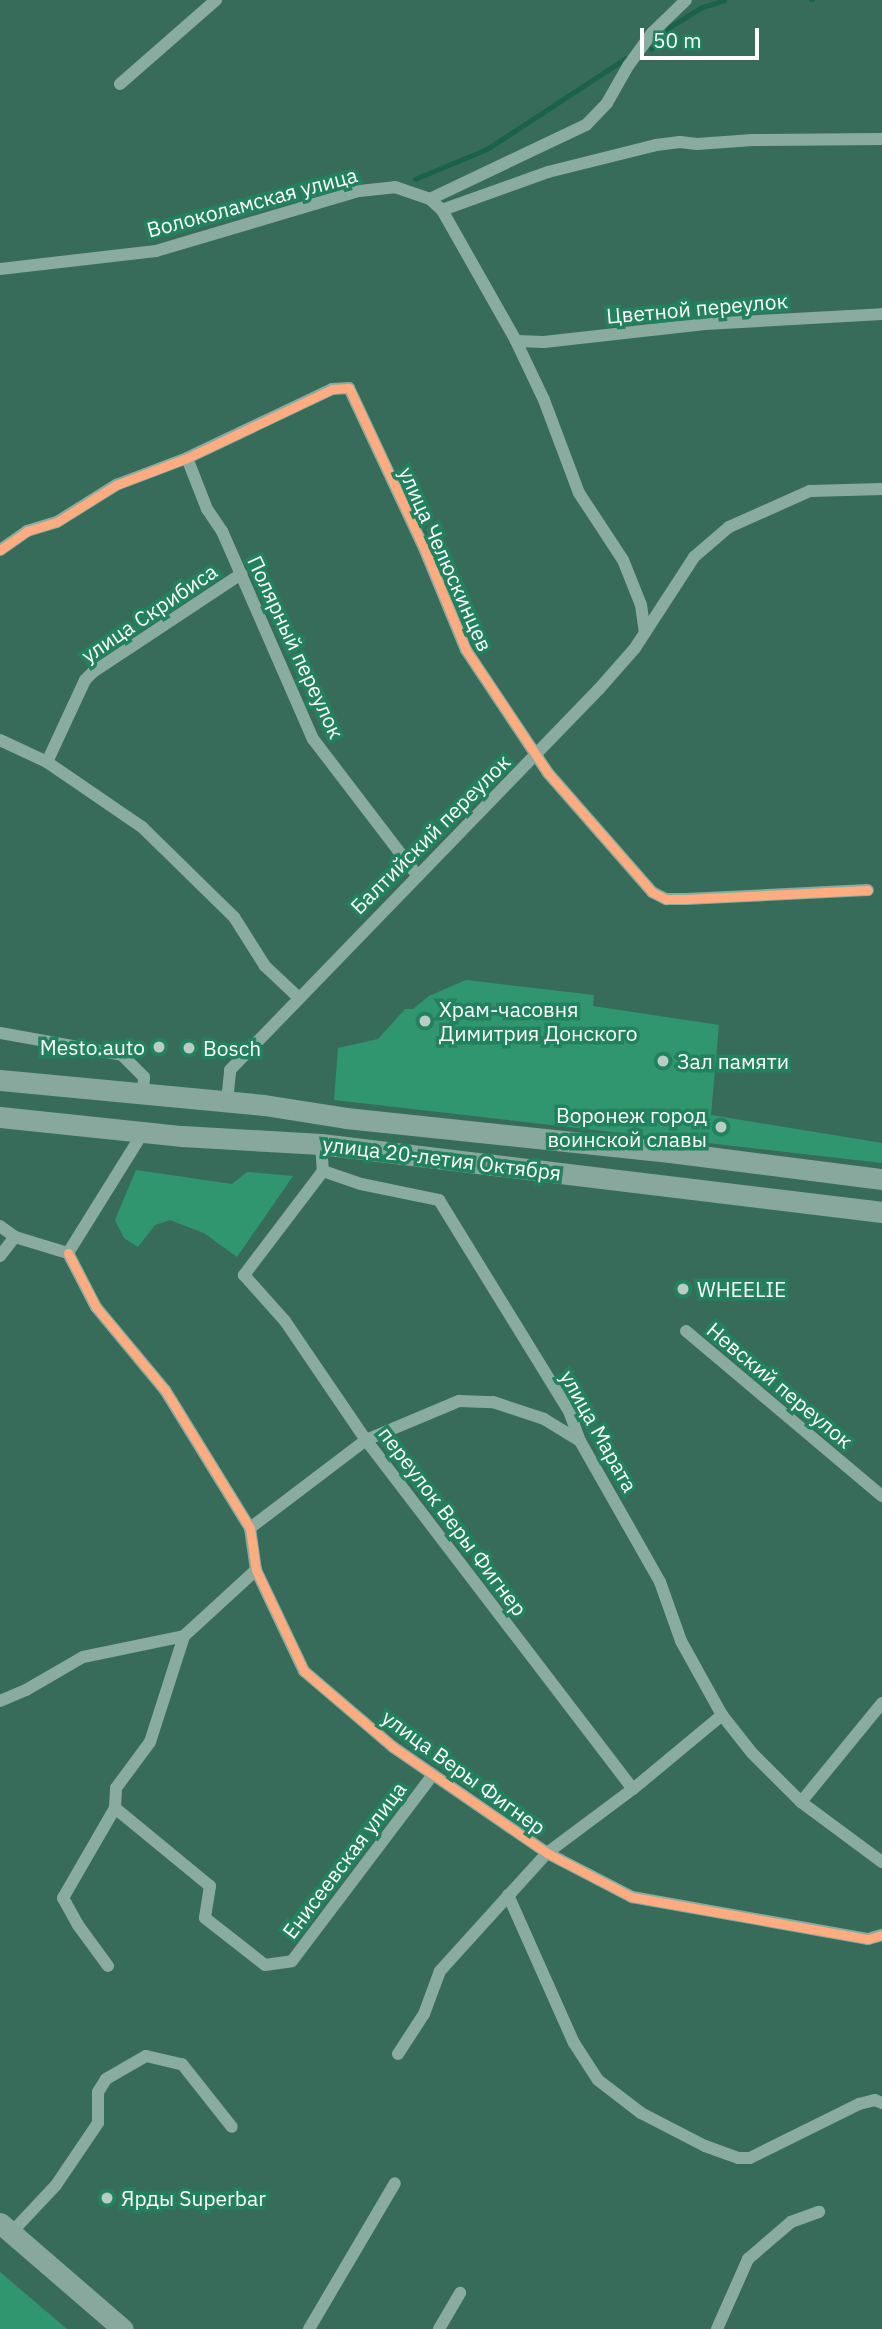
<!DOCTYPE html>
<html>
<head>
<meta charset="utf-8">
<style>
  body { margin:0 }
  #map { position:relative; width:882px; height:2329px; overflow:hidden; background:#386c5a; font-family:"IBM Plex Sans",sans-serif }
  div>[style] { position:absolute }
  .green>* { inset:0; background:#309670 }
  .stream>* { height:4.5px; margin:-2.25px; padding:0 2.25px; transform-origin:2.25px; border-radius:2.25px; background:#1a624a }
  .minor>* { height:12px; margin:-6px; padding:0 6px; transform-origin:6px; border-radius:6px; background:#8aaca0 }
  .major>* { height:21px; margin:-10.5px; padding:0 10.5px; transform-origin:10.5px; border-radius:10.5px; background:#88a89e }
  .cycleway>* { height:9px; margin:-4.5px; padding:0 4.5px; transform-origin:4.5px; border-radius:4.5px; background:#ffac80 }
  .dots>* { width:19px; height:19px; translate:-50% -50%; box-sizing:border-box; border:4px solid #228260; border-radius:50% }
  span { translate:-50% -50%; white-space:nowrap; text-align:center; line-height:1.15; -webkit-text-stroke:7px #228260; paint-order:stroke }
  .street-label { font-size:21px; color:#fff }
  .poi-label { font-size:21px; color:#fff }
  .left { translate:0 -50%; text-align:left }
  .right { translate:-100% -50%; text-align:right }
  .scale { position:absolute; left:640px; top:28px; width:119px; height:32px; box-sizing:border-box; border:4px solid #fff; border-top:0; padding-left:9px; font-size:21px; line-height:24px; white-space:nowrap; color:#fff; -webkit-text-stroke:5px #228260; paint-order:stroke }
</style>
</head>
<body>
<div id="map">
  <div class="green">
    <i style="clip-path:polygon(466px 980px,594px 995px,593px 1006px,719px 1025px,711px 1115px,882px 1143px,882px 1163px,334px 1100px,338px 1048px,378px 1039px,405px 1009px,413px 1009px,429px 996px)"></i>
    <i style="clip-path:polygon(136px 1170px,232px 1184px,247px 1172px,293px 1176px,237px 1257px,204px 1233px,170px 1220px,155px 1225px,138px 1247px,124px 1238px,115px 1220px)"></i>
    <i style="clip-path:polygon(0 2272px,54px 2318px,67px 2329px,0 2329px)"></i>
  </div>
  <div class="stream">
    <i style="left:811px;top:0;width:2px"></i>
    <i style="left:651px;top:49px;width:29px;rotate:-49deg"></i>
    <i style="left:670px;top:27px;width:36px;rotate:-32deg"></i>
    <i style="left:700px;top:8px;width:25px;rotate:-18deg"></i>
    <i style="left:415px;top:179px;width:78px;rotate:-22.6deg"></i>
    <i style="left:487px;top:149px;width:166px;rotate:-33.2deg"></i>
  </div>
  <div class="minor">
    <i style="left:120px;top:84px;width:128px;rotate:-41.2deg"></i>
    <i style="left:430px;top:199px;width:173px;rotate:-25.4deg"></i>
    <i style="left:586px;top:125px;width:30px;rotate:-46deg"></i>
    <i style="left:607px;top:103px;width:43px;rotate:-60.4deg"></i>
    <i style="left:628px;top:66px;width:41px;rotate:-54deg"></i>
    <i style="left:652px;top:33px;width:47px;rotate:-44.1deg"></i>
    <i style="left:442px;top:210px;width:113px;rotate:-19.7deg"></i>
    <i style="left:548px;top:172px;width:111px;rotate:-14deg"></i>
    <i style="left:656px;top:145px;width:24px;rotate:-7deg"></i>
    <i style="left:680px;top:142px;width:17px;rotate:7deg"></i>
    <i style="left:697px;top:144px;width:56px;rotate:-4.1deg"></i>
    <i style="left:753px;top:140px;width:129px;rotate:-0.4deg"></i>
    <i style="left:0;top:269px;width:157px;rotate:-6.6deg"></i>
    <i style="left:156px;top:251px;width:212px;rotate:-16.5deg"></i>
    <i style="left:359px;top:191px;width:36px;rotate:-6deg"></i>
    <i style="left:395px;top:187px;width:37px;rotate:19deg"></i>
    <i style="left:430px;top:199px;width:16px;rotate:43deg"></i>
    <i style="left:442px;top:210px;width:150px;rotate:60.5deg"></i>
    <i style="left:516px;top:341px;width:65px;rotate:64.6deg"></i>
    <i style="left:544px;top:400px;width:99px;rotate:69.4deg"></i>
    <i style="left:579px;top:493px;width:80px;rotate:56.7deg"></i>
    <i style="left:623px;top:560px;width:48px;rotate:68.2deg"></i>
    <i style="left:641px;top:605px;width:28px;rotate:82deg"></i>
    <i style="left:516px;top:341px;width:28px;rotate:2deg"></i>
    <i style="left:544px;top:342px;width:162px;rotate:-6.4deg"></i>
    <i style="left:705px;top:324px;width:177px;rotate:-3.2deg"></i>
    <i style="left:187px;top:458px;width:55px;rotate:68.6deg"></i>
    <i style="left:207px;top:509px;width:27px;rotate:56deg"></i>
    <i style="left:222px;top:531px;width:227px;rotate:66.4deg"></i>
    <i style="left:313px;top:739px;width:171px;rotate:52.6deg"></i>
    <i style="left:0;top:550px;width:33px;rotate:-35deg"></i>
    <i style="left:27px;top:531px;width:31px;rotate:-17deg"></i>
    <i style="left:57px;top:522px;width:70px;rotate:-32.1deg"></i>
    <i style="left:116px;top:485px;width:76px;rotate:-20.8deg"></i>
    <i style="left:187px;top:458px;width:161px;rotate:-25.4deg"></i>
    <i style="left:332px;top:389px;width:17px;rotate:-3deg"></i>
    <i style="left:349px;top:388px;width:177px;rotate:64.9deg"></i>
    <i style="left:424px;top:548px;width:110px;rotate:67.6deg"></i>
    <i style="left:466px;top:650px;width:148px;rotate:56.3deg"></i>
    <i style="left:548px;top:773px;width:158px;rotate:48.8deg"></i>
    <i style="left:652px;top:892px;width:16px;rotate:27deg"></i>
    <i style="left:666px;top:899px;width:20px"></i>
    <i style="left:686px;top:899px;width:182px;rotate:-2.8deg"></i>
    <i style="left:0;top:740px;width:52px;rotate:25.1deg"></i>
    <i style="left:47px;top:762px;width:115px;rotate:34.4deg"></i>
    <i style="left:142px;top:827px;width:129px;rotate:44.4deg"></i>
    <i style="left:234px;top:917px;width:58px;rotate:57.7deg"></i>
    <i style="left:265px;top:966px;width:45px;rotate:43.2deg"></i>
    <i style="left:47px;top:762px;width:90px;rotate:-65.1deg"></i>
    <i style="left:85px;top:680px;width:11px;rotate:-45deg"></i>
    <i style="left:93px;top:672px;width:178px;rotate:-33.5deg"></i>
    <i style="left:0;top:1033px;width:124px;rotate:10.2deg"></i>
    <i style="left:122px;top:1055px;width:31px;rotate:45deg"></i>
    <i style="left:144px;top:1077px;width:17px;rotate:93deg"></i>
    <i style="left:227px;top:1101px;width:31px;rotate:-84deg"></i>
    <i style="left:230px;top:1070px;width:530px;rotate:-45.92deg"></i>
    <i style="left:599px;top:689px;width:55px;rotate:-48.7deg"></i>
    <i style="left:635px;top:648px;width:108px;rotate:-57deg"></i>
    <i style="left:694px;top:557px;width:46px;rotate:-40.6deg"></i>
    <i style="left:729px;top:527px;width:89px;rotate:-24deg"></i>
    <i style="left:810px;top:491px;width:72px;rotate:-1.6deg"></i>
    <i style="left:321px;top:1144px;width:27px;rotate:86deg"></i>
    <i style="left:323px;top:1171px;width:40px;rotate:18.9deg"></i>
    <i style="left:361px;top:1184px;width:80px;rotate:11.6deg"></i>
    <i style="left:439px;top:1200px;width:248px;rotate:58.4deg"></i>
    <i style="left:569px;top:1411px;width:32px;rotate:70deg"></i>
    <i style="left:580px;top:1441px;width:162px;rotate:60.4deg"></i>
    <i style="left:660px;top:1582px;width:63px;rotate:70.4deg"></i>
    <i style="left:681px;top:1641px;width:85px;rotate:61deg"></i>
    <i style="left:722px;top:1715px;width:48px;rotate:51.7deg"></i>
    <i style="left:752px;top:1753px;width:69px;rotate:45deg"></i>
    <i style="left:801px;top:1802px;width:101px;rotate:36.5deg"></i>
    <i style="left:323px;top:1171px;width:131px;rotate:127.2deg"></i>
    <i style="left:244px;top:1275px;width:62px;rotate:48.3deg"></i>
    <i style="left:285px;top:1321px;width:144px;rotate:55.8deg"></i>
    <i style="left:366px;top:1440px;width:439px;rotate:52.6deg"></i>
    <i style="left:0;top:1226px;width:19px;rotate:36deg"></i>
    <i style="left:15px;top:1237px;width:55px;rotate:16.8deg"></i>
    <i style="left:68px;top:1253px;width:61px;rotate:62.6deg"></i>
    <i style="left:96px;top:1307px;width:108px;rotate:50.3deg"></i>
    <i style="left:165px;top:1390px;width:162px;rotate:58.4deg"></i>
    <i style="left:250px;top:1528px;width:42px;rotate:81.9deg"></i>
    <i style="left:256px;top:1570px;width:112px;rotate:64.6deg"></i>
    <i style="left:304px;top:1671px;width:117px;rotate:40.5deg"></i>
    <i style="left:393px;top:1747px;width:187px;rotate:34.5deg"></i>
    <i style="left:547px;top:1853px;width:96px;rotate:27.4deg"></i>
    <i style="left:632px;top:1897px;width:240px;rotate:10.1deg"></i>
    <i style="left:868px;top:1939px;width:15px;rotate:-16deg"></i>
    <i style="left:68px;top:1253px;width:144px;rotate:-58.1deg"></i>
    <i style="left:0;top:1256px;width:24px;rotate:-52deg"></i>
    <i style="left:686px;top:1331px;width:256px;rotate:40.1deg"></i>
    <i style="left:250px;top:1528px;width:146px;rotate:-37.2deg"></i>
    <i style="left:366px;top:1440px;width:101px;rotate:-22.8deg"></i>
    <i style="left:459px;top:1401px;width:34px;rotate:2deg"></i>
    <i style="left:493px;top:1402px;width:54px;rotate:18.4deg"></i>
    <i style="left:544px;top:1419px;width:42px;rotate:31.4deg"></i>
    <i style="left:0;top:1701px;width:28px;rotate:-23deg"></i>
    <i style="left:26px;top:1690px;width:66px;rotate:-30.1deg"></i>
    <i style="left:83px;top:1657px;width:103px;rotate:-11.7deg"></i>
    <i style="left:801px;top:1802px;width:128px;rotate:-50.7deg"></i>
    <i style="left:115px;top:1808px;width:123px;rotate:39.4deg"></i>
    <i style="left:210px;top:1886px;width:32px;rotate:99deg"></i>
    <i style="left:205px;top:1918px;width:76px;rotate:38.1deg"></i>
    <i style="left:265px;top:1965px;width:27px;rotate:-8deg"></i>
    <i style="left:292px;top:1961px;width:232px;rotate:-52.9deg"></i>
    <i style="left:508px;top:1895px;width:162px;rotate:66deg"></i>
    <i style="left:574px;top:2043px;width:44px;rotate:57deg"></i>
    <i style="left:598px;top:2080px;width:54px;rotate:37.5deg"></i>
    <i style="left:641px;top:2113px;width:72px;rotate:27.3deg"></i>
    <i style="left:705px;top:2146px;width:35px;rotate:20deg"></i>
    <i style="left:738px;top:2158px;width:12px"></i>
    <i style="left:750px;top:2158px;width:122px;rotate:-26.4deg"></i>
    <i style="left:859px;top:2104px;width:16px;rotate:-14deg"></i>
    <i style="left:875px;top:2100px;width:8px;rotate:23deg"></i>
    <i style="left:108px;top:1966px;width:51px;rotate:-126.2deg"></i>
    <i style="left:78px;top:1925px;width:31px;rotate:-119deg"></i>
    <i style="left:63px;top:1898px;width:104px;rotate:-60deg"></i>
    <i style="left:115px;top:1808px;width:20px;rotate:-87deg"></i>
    <i style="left:116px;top:1788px;width:57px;rotate:-53.5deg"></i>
    <i style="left:150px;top:1742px;width:111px;rotate:-72.2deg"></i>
    <i style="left:184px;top:1636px;width:98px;rotate:-42.5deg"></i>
    <i style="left:398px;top:2054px;width:48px;rotate:-57deg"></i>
    <i style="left:424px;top:2014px;width:46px;rotate:-69.6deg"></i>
    <i style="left:440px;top:1971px;width:159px;rotate:-47.8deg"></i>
    <i style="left:547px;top:1853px;width:107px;rotate:-36.7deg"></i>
    <i style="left:633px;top:1789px;width:116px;rotate:-39.7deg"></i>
    <i style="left:11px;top:2233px;width:66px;rotate:-46.8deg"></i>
    <i style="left:56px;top:2185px;width:75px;rotate:-55.9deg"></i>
    <i style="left:98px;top:2123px;width:31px;rotate:-90deg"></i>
    <i style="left:98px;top:2092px;width:15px;rotate:-58deg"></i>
    <i style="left:106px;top:2079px;width:46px;rotate:-29.9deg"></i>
    <i style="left:146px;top:2056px;width:37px;rotate:13deg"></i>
    <i style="left:182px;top:2064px;width:80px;rotate:51.6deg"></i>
    <i style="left:309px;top:2329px;width:169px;rotate:-59.5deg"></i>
    <i style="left:439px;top:2329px;width:42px;rotate:-59.7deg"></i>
    <i style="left:717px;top:2329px;width:77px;rotate:-66.1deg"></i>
    <i style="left:748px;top:2259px;width:57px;rotate:-40.7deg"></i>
    <i style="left:791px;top:2222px;width:30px;rotate:-20deg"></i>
  </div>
  <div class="major">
    <i style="left:0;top:1080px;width:265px;rotate:5.4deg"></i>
    <i style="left:264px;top:1105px;width:83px;rotate:9deg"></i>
    <i style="left:346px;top:1118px;width:326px;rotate:6deg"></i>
    <i style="left:670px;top:1152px;width:214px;rotate:7.3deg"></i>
    <i style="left:0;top:1117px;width:183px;rotate:6deg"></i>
    <i style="left:182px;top:1136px;width:139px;rotate:3.3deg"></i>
    <i style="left:321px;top:1144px;width:565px;rotate:6.91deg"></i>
    <i style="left:0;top:2223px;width:162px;rotate:40.8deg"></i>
  </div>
  <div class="cycleway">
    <i style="left:0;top:550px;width:33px;rotate:-35deg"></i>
    <i style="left:27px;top:531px;width:31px;rotate:-17deg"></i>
    <i style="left:57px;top:522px;width:70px;rotate:-32.1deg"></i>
    <i style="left:116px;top:485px;width:76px;rotate:-20.8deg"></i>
    <i style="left:187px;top:458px;width:161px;rotate:-25.4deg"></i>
    <i style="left:332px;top:389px;width:17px;rotate:-3deg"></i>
    <i style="left:349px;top:388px;width:177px;rotate:64.9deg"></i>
    <i style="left:424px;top:548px;width:110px;rotate:67.6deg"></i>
    <i style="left:466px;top:650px;width:148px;rotate:56.3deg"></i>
    <i style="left:548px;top:773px;width:158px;rotate:48.8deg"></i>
    <i style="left:652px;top:892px;width:16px;rotate:27deg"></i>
    <i style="left:666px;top:899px;width:20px"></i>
    <i style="left:686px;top:899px;width:182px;rotate:-2.8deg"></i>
    <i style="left:68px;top:1253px;width:61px;rotate:62.6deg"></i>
    <i style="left:96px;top:1307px;width:108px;rotate:50.3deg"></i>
    <i style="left:165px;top:1390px;width:162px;rotate:58.4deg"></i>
    <i style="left:250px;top:1528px;width:42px;rotate:81.9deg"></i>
    <i style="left:256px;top:1570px;width:112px;rotate:64.6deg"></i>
    <i style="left:304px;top:1671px;width:117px;rotate:40.5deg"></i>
    <i style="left:393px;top:1747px;width:187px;rotate:34.5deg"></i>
    <i style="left:547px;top:1853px;width:96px;rotate:27.4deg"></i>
    <i style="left:632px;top:1897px;width:240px;rotate:10.1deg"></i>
    <i style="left:868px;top:1939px;width:15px;rotate:-16deg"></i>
  </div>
  <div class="dots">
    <i style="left:425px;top:1021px;background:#b9ccc5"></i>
    <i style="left:159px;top:1047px;background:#b9ccc5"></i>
    <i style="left:189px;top:1048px;background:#b9ccc5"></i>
    <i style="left:663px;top:1061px;background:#b9ccc5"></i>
    <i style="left:721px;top:1127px;background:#b9ccc5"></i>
    <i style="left:683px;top:1289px;background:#b9ccc5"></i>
    <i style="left:107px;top:2198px;background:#b9ccc5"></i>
  </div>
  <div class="street-label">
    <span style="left:252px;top:202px;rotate:-15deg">Волоколамская улица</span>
    <span style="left:697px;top:308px;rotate:-5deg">Цветной переулок</span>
    <span style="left:446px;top:559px;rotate:66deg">улица Челюскинцев</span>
    <span style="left:149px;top:613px;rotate:-34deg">улица Скрибиса</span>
    <span style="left:296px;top:647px;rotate:65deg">Полярный переулок</span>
    <span style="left:430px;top:834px;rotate:-45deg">Балтийский переулок</span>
    <span style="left:442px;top:1158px;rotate:7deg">улица 20-летия Октября</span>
    <span style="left:780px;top:1385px;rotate:40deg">Невский переулок</span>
    <span style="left:599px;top:1431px;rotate:61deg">улица Марата</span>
    <span style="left:453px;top:1521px;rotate:53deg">переулок Веры Фигнер</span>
    <span style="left:464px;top:1772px;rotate:36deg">улица Веры Фигнер</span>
    <span style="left:344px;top:1860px;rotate:-53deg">Енисеевская улица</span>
  </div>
  <div class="poi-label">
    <span class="left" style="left:439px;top:1021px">Храм-часовня<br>Димитрия Донского</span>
    <span class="right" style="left:145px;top:1047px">Mesto.auto</span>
    <span class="left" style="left:203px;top:1048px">Bosch</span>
    <span class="left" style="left:677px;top:1061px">Зал памяти</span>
    <span class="right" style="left:707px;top:1127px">Воронеж город<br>воинской славы</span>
    <span class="left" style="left:697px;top:1289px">WHEELIE</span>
    <span class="left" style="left:121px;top:2198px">Ярды Superbar</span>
  </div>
  <div class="scale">50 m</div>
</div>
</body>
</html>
